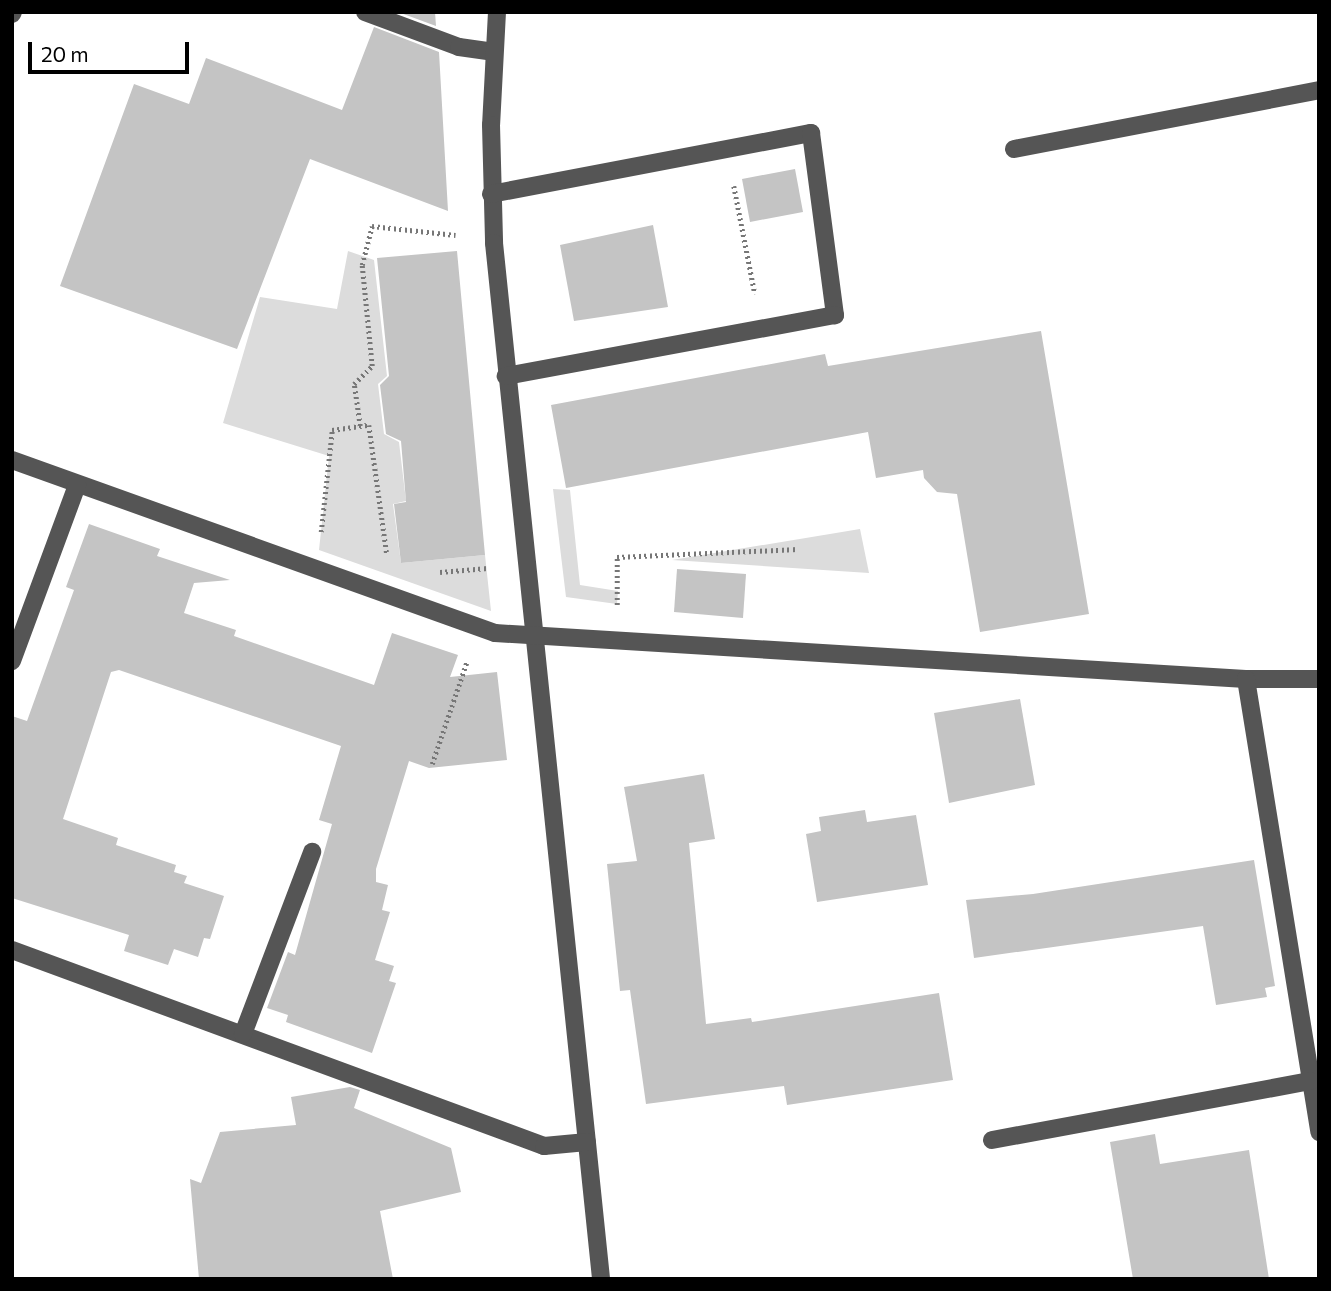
<!DOCTYPE html>
<html>
<head>
<meta charset="utf-8">
<style>
  body { margin:0 }
  #map { position:relative; width:1331px; height:1291px; overflow:hidden; background:#fff; font-family:Commissioner,sans-serif }
  div>[style] { position:absolute }
  .green>* { inset:0; background:#dcdcdc }
  .building>* { inset:0; background:#c4c4c4 }
  .path>* { height:4.5px; margin-top:-2.25px; transform-origin:0; background:repeating-linear-gradient(90deg,#777 0 2px,transparent 0 5.5px) }
  .minor>* { height:18px; margin:-9px; padding:0 9px; transform-origin:9px; border-radius:9px; background:#555 }
  span { translate:-50% -50%; white-space:nowrap; text-align:center; line-height:1.15; -webkit-text-stroke:7px #fff; paint-order:stroke }
  .frame { position:absolute; inset:0; border:14px solid #000; pointer-events:none }
  .scale { position:absolute; left:28px; top:42px; width:161px; height:32px; box-sizing:border-box; border:4px solid #000; border-top:0; padding-left:9px; font-size:21px; line-height:24px; white-space:nowrap; color:#000; -webkit-text-stroke:5px #fff; paint-order:stroke }
</style>
</head>
<body>
<div id="map">
  <div class="green">
    <i style="clip-path:polygon(348px 251px,374px 260px,387px 376px,378px 384px,384px 434px,399px 442px,406px 501px,393px 504px,401px 563px,485px 555px,491px 611px,319px 550px,329px 456px,223px 423px,260px 297px,337px 309px)"></i>
    <i style="clip-path:polygon(553px 489px,570px 490px,580px 585px,618px 591px,617px 604px,566px 597px)"></i>
    <i style="clip-path:polygon(860px 529px,869px 573px,672px 560px)"></i>
  </div>
  <div class="building">
    <i style="clip-path:polygon(398px 12px,435px 12px,436px 26px)"></i>
    <i style="clip-path:polygon(374px 27px,439px 52px,448px 211px,310px 159px,237px 349px,60px 286px,134px 84px,189px 104px,206px 58px,342px 110px)"></i>
    <i style="clip-path:polygon(795px 169px,803px 212px,750px 222px,742px 179px)"></i>
    <i style="clip-path:polygon(653px 225px,668px 307px,574px 321px,560px 245px)"></i>
    <i style="clip-path:polygon(457px 251px,485px 555px,401px 563px,394px 504px,406px 502px,401px 441px,386px 434px,380px 385px,389px 376px,377px 258px)"></i>
    <i style="clip-path:polygon(1041px 331px,1089px 614px,980px 632px,957px 494px,937px 492px,924px 478px,923px 470px,876px 478px,868px 432px,566px 488px,551px 405px,825px 354px,828px 366px)"></i>
    <i style="clip-path:polygon(89px 524px,160px 549px,157px 556px,230px 580px,194px 583px,184px 613px,236px 630px,234px 636px,374px 685px,392px 633px,458px 655px,450px 677px,497px 672px,507px 760px,429px 768px,409px 761px,376px 869px,376px 882px,388px 885px,382px 910px,390px 912px,375px 960px,394px 966px,389px 981px,396px 983px,372px 1053px,286px 1022px,288px 1015px,267px 1008px,288px 952px,295px 955px,332px 824px,319px 820px,341px 746px,119px 670px,111px 672px,63px 819px,118px 838px,116px 845px,176px 865px,174px 872px,187px 876px,184px 883px,224px 896px,210px 939px,204px 938px,198px 957px,174px 949px,168px 965px,124px 951px,129px 935px,12px 898px,12px 716px,27px 721px,74px 590px,66px 587px)"></i>
    <i style="clip-path:polygon(677px 569px,746px 574px,743px 618px,674px 612px)"></i>
    <i style="clip-path:polygon(1020px 699px,1035px 785px,949px 803px,934px 713px)"></i>
    <i style="clip-path:polygon(704px 774px,715px 839px,689px 843px,706px 1024px,751px 1018px,752px 1022px,939px 993px,953px 1080px,787px 1105px,784px 1086px,646px 1104px,630px 990px,620px 991px,607px 864px,637px 861px,624px 787px)"></i>
    <i style="clip-path:polygon(865px 810px,867px 822px,916px 815px,928px 885px,817px 902px,806px 834px,821px 831px,819px 817px)"></i>
    <i style="clip-path:polygon(1254px 860px,1275px 986px,1265px 988px,1267px 997px,1216px 1005px,1203px 926px,974px 958px,966px 900px,1033px 894px)"></i>
    <i style="clip-path:polygon(350px 1087px,360px 1090px,354px 1108px,451px 1148px,461px 1192px,380px 1211px,393px 1279px,199px 1279px,190px 1179px,201px 1183px,220px 1132px,296px 1125px,291px 1097px)"></i>
    <i style="clip-path:polygon(1155px 1134px,1160px 1164px,1249px 1150px,1269px 1279px,1133px 1279px,1110px 1142px)"></i>
  </div>
  <div class="path">
    <i style="left:734px;top:186px;width:110px;rotate:79deg"></i>
    <i style="left:360px;top:426px;width:42px;rotate:-98.1deg"></i>
    <i style="left:354px;top:384px;width:25px;rotate:-45deg"></i>
    <i style="left:372px;top:366px;width:101px;rotate:-95.7deg"></i>
    <i style="left:362px;top:265px;width:40px;rotate:-75.6deg"></i>
    <i style="left:372px;top:226px;width:84px;rotate:6.1deg"></i>
    <i style="left:321px;top:532px;width:103px;rotate:-83.8deg"></i>
    <i style="left:332px;top:430px;width:37px;rotate:-8deg"></i>
    <i style="left:369px;top:425px;width:131px;rotate:82.1deg"></i>
    <i style="left:440px;top:572px;width:48px;rotate:-4.8deg"></i>
    <i style="left:617px;top:605px;width:48px;rotate:-90deg"></i>
    <i style="left:617px;top:557px;width:181px;rotate:-2.5deg"></i>
    <i style="left:432px;top:764px;width:109px;rotate:-71.2deg"></i>
  </div>
  <div class="minor">
    <i style="left:365px;top:12px;width:100px;rotate:20.4deg"></i>
    <i style="left:459px;top:47px;width:34px;rotate:8deg"></i>
    <i style="left:497px;top:12px;width:113px;rotate:93deg"></i>
    <i style="left:491px;top:125px;width:118px;rotate:88.5deg"></i>
    <i style="left:494px;top:243px;width:1042px;rotate:84.1deg"></i>
    <i style="left:12px;top:14px;width:2px;rotate:-63deg"></i>
    <i style="left:1014px;top:149px;width:311px;rotate:-10.9deg"></i>
    <i style="left:491px;top:194px;width:326px;rotate:-10.8deg"></i>
    <i style="left:811px;top:133px;width:184px;rotate:82.5deg"></i>
    <i style="left:835px;top:315px;width:335px;rotate:169.5deg"></i>
    <i style="left:12px;top:460px;width:513px;rotate:19.71deg"></i>
    <i style="left:495px;top:633px;width:752px;rotate:3.51deg"></i>
    <i style="left:1246px;top:679px;width:73px"></i>
    <i style="left:12px;top:661px;width:188px;rotate:-69.7deg"></i>
    <i style="left:1246px;top:679px;width:459px;rotate:80.8deg"></i>
    <i style="left:12px;top:950px;width:567px;rotate:20.22deg"></i>
    <i style="left:544px;top:1146px;width:43px;rotate:-5.3deg"></i>
    <i style="left:243px;top:1034px;width:195px;rotate:-69.2deg"></i>
    <i style="left:992px;top:1140px;width:324px;rotate:-10.5deg"></i>
  </div>
  <div class="frame"></div>
  <div class="scale">20 m</div>
</div>
</body>
</html>
